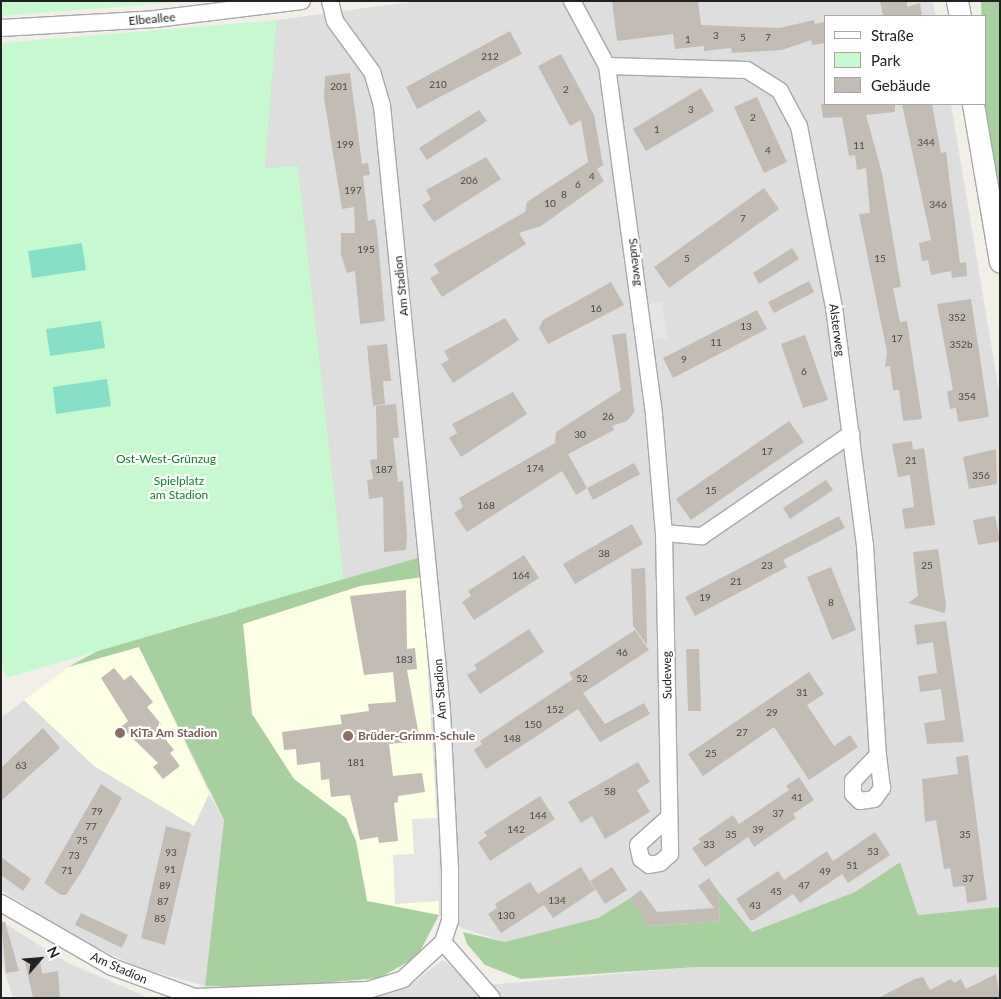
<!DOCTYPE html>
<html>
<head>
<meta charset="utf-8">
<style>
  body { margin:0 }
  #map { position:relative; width:1001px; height:999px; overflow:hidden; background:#f1efe8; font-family:Lato,sans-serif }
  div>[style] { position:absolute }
  .residential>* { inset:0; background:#dfdede }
  .education>* { inset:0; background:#fcffe4 }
  .forest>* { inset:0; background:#a7d09e }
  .park>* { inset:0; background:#c7f9d1 }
  .pitch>* { inset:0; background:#88dfc7 }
  .parking>* { inset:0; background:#e5e5e5 }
  .building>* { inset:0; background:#c2bcb4 }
  .roads { filter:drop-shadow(1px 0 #a8a8a8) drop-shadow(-1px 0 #a8a8a8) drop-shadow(0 1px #a8a8a8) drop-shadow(0 -1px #a8a8a8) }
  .minor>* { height:16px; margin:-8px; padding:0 8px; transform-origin:8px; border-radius:8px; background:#fff }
  .tertiary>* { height:21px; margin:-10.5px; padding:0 10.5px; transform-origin:10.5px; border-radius:10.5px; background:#fff }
  .dots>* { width:14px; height:14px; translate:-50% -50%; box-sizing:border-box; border:2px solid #fff; border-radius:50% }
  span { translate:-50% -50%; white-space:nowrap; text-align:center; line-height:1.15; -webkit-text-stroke:4.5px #fff; paint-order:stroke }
  .number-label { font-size:10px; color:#494846 }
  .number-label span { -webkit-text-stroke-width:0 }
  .street-label { font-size:12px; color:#212121 }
  .park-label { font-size:12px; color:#0d8124 }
  .education-label { font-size:12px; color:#785e54; font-weight:700 }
  .left { translate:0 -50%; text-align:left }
  .frame { position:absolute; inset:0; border:2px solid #212121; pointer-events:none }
  .legend { position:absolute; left:824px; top:15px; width:162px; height:90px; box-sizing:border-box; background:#fff; border:1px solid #a6a6a6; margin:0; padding:6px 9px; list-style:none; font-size:15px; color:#212121 }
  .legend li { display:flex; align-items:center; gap:10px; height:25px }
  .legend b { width:25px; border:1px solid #a6a6a6 }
  .north { position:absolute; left:15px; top:934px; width:50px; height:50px; -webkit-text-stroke:4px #fff; paint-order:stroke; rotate:63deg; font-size:14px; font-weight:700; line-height:20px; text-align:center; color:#212121 }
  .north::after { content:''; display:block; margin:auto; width:18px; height:22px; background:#212121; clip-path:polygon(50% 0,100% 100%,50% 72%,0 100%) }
</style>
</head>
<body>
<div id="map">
  <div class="residential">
    <i style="clip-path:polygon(417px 1px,933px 1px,936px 16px,825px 16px,825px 104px,951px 104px,1000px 398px,1000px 907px,918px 915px,899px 862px,855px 892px,751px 932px,718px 892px,720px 921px,649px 926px,629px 898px,598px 918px,505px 942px,464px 929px,439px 915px,421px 557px,344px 579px,298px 165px,265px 169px,277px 20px)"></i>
    <i style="clip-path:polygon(68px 667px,209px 794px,224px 820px,205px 986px,137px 967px,72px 935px,1px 890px,1px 718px)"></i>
    <i style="clip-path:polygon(1px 921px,66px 962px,149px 998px,13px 998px,1px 960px)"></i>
    <i style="clip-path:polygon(443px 960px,475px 986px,697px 967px,1000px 967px,1000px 998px,352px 998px,378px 996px,410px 985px)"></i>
  </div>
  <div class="education">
    <i style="clip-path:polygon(422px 577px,437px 818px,439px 915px,367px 901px,365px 880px,318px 800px,294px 779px,252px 714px,243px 624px,360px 586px)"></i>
    <i style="clip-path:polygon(139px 647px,209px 794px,194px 826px,94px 766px,24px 700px,68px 667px)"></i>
  </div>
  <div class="forest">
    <i style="clip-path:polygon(981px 1px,1000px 1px,1000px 210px,985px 103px)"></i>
    <i style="clip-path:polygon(277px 20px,265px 168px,298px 165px,344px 579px,421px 557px,422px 577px,360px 586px,243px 624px,252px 714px,294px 779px,346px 818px,356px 841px,367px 901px,439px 915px,417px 957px,379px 978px,265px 988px,205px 986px,224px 820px,139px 647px,68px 667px,103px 648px,237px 611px,215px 196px)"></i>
    <i style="clip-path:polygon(900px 862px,918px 915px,1000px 907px,1000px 967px,697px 967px,521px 979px,485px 965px,467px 944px,463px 932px,505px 942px,598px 918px,630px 898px,649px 926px,720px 921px,718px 891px,752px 932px,855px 892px)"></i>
  </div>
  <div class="park">
    <i style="clip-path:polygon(1px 1px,193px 1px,1px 16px)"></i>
    <i style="clip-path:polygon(277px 20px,265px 168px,298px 165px,344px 579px,6px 678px,1px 659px,1px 43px)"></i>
  </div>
  <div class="pitch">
    <i style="clip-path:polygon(82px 243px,86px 270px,32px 278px,28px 251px)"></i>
    <i style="clip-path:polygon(101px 321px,105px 348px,50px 356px,46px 329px)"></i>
    <i style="clip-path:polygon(107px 379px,111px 406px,56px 414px,53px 387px)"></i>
  </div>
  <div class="parking">
    <i style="clip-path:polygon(662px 302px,667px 338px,653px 340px,649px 304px)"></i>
    <i style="clip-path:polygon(437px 818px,440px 901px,395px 904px,393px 855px,414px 854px,412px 819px)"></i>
  </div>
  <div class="building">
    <i style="clip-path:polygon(612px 1px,698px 1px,701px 25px,779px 28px,814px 20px,815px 24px,825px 22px,825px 43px,812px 45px,811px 40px,782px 50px,732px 53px,731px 48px,704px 51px,704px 46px,675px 49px,673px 34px,617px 41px)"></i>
    <i style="clip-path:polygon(880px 1px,907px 1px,907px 7px,920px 3px,922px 16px,883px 16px)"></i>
    <i style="clip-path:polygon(510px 31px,522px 54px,417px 109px,406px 87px)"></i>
    <i style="clip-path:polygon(561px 54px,594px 115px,603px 165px,597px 169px,604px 181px,541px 226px,519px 233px,526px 244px,442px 297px,430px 278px,439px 273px,434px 264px,525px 212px,527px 202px,588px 162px,581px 120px,570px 126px,538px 66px)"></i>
    <i style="clip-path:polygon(350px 73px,362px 164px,368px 163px,370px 175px,363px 176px,368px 221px,375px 219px,377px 230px,385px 321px,360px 324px,355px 271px,347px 273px,341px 255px,341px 233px,355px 233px,354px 207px,342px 209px,324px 98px,325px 76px)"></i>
    <i style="clip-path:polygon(701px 88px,714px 111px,646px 151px,633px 129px)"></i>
    <i style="clip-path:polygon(757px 97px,787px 162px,764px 173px,734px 107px)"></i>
    <i style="clip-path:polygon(821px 104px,895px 104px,895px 112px,866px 115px,882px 173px,901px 287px,893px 288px,900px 322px,907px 321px,922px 419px,903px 421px,899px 390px,893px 390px,890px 366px,885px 367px,887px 352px,859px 214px,870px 213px,866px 168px,857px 170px,855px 155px,849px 156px,842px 117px,823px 118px)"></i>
    <i style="clip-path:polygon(902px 104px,932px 104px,941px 153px,946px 152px,960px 263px,966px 262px,967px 276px,952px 278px,951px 271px,931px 275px,928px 260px,922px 261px,919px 243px,931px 240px)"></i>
    <i style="clip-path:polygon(479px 110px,487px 121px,427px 160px,419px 148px)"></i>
    <i style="clip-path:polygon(486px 157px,501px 179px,434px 222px,422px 205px,431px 199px,426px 190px)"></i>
    <i style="clip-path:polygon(764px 188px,779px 209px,669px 288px,654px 267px)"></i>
    <i style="clip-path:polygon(792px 248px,799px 259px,759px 284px,753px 273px)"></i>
    <i style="clip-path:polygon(809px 281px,814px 292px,774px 313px,768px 302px)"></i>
    <i style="clip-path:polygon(611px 282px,624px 305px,548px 344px,539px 328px,543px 320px)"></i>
    <i style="clip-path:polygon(971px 299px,989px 417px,958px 422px,956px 408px,950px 409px,947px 391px,953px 390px,937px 304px)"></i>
    <i style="clip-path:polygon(757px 310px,767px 329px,673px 378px,663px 358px)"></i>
    <i style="clip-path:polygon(505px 318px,519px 340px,453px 383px,441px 364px,449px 360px,444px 351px)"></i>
    <i style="clip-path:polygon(626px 333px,634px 410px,626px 398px,635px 411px,627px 421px,612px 426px,614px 430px,568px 454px,587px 488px,576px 495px,562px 471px,467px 532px,454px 513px,463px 507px,459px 498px,555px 443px,556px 432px,621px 390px,612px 335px)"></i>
    <i style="clip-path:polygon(805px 335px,828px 400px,803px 408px,781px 344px)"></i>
    <i style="clip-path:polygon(387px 344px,391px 381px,383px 381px,385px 404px,373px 406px,367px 346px)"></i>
    <i style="clip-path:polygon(513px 392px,527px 414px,461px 457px,449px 438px,457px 433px,452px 424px)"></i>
    <i style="clip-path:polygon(396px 404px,399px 438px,393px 438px,398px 482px,403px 481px,407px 535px,406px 550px,384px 552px,383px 497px,369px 499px,367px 480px,373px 479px,370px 460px,377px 459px,376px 406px)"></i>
    <i style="clip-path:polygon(789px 421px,804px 442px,691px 520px,676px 499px)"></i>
    <i style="clip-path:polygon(912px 441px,913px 450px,924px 448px,935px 525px,905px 529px,902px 509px,914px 507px,910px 475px,898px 477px,892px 444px)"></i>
    <i style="clip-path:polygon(996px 449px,997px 484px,969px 489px,963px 457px)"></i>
    <i style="clip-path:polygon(634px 463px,640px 474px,593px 500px,587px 488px)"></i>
    <i style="clip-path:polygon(826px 480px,833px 490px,790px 519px,783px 508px)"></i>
    <i style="clip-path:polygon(839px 516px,845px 528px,783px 560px,787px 567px,695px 616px,685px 597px)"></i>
    <i style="clip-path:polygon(995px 516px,1000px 541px,978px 545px,973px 520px)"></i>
    <i style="clip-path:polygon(632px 524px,643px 544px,575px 584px,563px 564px)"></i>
    <i style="clip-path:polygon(938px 549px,946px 605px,945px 613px,908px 603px,918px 596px,913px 552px)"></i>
    <i style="clip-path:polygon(524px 555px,539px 578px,474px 620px,462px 602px,471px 596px,468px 591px)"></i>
    <i style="clip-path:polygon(831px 567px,856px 630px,832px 640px,807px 577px)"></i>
    <i style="clip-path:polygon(645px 568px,646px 594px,647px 645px,633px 626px,631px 569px)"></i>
    <i style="clip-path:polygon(406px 590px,407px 649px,415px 648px,417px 669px,407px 670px,420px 741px,389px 744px,393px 776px,422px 773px,425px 792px,398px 796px,398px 802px,394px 803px,398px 841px,379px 843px,378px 837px,360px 840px,350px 795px,331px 797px,329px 779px,321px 780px,320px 762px,297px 765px,296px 749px,284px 750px,282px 732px,342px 724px,340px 715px,369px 711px,368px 704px,396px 702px,393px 672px,364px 675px,350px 596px)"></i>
    <i style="clip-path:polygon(946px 621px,964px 742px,927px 744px,924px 723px,945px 720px,941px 689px,920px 692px,918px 676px,937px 673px,933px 642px,917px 645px,914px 625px)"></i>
    <i style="clip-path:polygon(529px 629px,544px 652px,480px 694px,467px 675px,477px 669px,474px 665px)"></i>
    <i style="clip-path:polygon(635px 630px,649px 650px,583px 693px,605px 724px,644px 703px,650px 714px,600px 742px,578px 709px,486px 769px,474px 750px,482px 744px,480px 741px,573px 679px,569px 673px)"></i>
    <i style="clip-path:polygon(686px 649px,699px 649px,701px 711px,688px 711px)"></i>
    <i style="clip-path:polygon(114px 668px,124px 680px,131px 675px,153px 702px,147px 707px,161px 724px,156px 728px,174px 750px,170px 753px,180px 766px,163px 779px,153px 767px,158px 763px,121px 727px,128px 721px,101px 678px)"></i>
    <i style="clip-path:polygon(809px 672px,824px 694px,807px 705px,834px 746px,850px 735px,858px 747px,809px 780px,774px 727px,703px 776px,688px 754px)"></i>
    <i style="clip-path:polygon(43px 728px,60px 748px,1px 801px,1px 768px)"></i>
    <i style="clip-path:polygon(968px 755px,987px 900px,967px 903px,965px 886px,953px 887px,950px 868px,944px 869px,936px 820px,925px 822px,922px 779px,958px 774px,956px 757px)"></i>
    <i style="clip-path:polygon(638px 762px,650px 782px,637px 790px,650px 812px,605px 839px,592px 816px,581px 823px,568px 802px)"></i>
    <i style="clip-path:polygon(799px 777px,814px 800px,793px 814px,796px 818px,754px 847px,748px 837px,705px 867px,692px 848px,701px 842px,698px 839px,733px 815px,739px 824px,789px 790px,786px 786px)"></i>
    <i style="clip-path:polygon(101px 784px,122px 798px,82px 871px,66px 895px,61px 895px,44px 883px)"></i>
    <i style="clip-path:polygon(540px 796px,555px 819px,490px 861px,478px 842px,487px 836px,484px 832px)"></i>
    <i style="clip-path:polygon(166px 826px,191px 833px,165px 945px,141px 938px)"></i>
    <i style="clip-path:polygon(875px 832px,890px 855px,848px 883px,842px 874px,800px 903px,793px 894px,754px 920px,750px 920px,736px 899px,778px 871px,784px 880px,827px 851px,833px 861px)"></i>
    <i style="clip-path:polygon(1px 857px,31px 879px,23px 891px,1px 875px)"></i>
    <i style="clip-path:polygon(581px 867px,595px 890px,553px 918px,544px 905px,501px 933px,488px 914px,497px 908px,495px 904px,530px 882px,538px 894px)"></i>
    <i style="clip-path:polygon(612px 867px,627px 890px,605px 904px,590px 881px)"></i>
    <i style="clip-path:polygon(709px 878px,718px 891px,720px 921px,648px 926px,630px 898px,641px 890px,657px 912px,714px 908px,698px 886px)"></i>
    <i style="clip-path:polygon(81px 913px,128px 935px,122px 948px,75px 925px)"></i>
    <i style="clip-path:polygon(1px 922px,5px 922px,19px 971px,6px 973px)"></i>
    <i style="clip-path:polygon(40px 960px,42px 974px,58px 971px,60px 998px,33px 998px,25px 962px)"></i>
    <i style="clip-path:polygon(996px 974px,1000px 998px,878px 998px,915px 979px,923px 977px,930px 990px,951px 979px,954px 983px,961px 979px,966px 989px)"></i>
  </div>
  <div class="roads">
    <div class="minor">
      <i style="left:572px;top:1px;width:74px;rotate:61.7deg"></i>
      <i style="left:607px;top:66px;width:352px;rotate:82.3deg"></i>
      <i style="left:654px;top:415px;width:118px;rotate:85.2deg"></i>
      <i style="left:664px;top:533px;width:321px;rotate:88.9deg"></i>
      <i style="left:670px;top:854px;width:13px;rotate:138deg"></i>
      <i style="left:660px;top:863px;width:11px;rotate:170deg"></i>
      <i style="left:649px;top:865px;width:10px;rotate:-143deg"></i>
      <i style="left:641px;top:859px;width:14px;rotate:-102deg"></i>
      <i style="left:638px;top:845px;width:42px;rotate:-42.1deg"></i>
      <i style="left:1px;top:28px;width:154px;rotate:-3.3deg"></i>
      <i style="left:155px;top:19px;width:148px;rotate:-7deg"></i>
      <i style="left:607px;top:66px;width:140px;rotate:1.6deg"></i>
      <i style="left:747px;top:70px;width:39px;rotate:32deg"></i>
      <i style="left:780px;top:91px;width:40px;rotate:62deg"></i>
      <i style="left:799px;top:126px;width:184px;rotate:79.1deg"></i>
      <i style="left:834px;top:307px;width:240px;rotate:82.6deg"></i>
      <i style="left:865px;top:545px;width:210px;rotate:86.5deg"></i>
      <i style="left:878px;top:755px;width:36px;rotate:134deg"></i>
      <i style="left:853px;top:781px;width:13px;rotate:90deg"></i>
      <i style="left:853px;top:794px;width:10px;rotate:45deg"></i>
      <i style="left:860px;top:801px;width:14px;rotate:-8deg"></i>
      <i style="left:874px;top:799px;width:14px;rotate:-54deg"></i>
      <i style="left:882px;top:788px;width:33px;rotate:-97deg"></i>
      <i style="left:664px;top:533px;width:38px;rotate:5deg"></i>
      <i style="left:702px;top:536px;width:181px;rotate:-34.4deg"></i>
      <i style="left:1px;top:903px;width:128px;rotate:30deg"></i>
      <i style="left:112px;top:967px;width:88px;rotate:19.9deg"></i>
      <i style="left:195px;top:997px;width:173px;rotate:-2.3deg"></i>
      <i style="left:368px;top:990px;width:37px;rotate:-17deg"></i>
      <i style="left:403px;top:979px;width:54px;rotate:-42.8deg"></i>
      <i style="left:443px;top:942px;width:22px;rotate:-72deg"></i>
      <i style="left:450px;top:921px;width:51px;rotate:-90deg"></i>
      <i style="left:450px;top:870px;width:160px;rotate:-92.9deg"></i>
      <i style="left:442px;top:710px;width:607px;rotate:-95.67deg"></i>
      <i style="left:382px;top:106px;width:35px;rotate:-106deg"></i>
      <i style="left:372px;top:72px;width:63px;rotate:-126deg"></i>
      <i style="left:335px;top:21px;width:21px;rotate:-104deg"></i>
      <i style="left:443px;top:942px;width:74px;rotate:48.8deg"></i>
    </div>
    <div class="tertiary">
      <i style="left:957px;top:1px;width:15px;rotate:79deg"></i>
      <i style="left:973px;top:104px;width:160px;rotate:80.3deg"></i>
    </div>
  </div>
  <div class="dots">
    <i style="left:120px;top:733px;background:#8d6e63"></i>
    <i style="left:348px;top:736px;background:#8d6e63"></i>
  </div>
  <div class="number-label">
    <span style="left:716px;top:36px">3</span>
    <span style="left:743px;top:38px">5</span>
    <span style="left:768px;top:38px">7</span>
    <span style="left:688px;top:40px">1</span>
    <span style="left:490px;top:57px">212</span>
    <span style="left:438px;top:85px">210</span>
    <span style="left:339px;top:87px">201</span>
    <span style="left:566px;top:90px">2</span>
    <span style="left:691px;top:110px">3</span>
    <span style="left:753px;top:118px">2</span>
    <span style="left:657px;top:130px">1</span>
    <span style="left:926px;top:143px">344</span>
    <span style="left:345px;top:145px">199</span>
    <span style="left:859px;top:146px">11</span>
    <span style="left:768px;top:151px">4</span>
    <span style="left:592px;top:177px">4</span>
    <span style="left:469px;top:181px">206</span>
    <span style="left:578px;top:185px">6</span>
    <span style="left:353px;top:191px">197</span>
    <span style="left:564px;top:195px">8</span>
    <span style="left:550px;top:204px">10</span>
    <span style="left:938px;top:205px">346</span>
    <span style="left:743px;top:219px">7</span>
    <span style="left:366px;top:250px">195</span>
    <span style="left:687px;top:259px">5</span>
    <span style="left:880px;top:259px">15</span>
    <span style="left:596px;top:309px">16</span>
    <span style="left:957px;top:318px">352</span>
    <span style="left:746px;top:327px">13</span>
    <span style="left:897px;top:339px">17</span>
    <span style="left:716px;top:343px">11</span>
    <span style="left:961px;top:345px">352b</span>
    <span style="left:684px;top:360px">9</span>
    <span style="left:804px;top:372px">6</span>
    <span style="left:967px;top:397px">354</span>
    <span style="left:608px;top:417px">26</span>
    <span style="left:580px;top:435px">30</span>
    <span style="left:767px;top:452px">17</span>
    <span style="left:911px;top:461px">21</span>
    <span style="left:535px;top:469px">174</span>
    <span style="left:384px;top:470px">187</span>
    <span style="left:981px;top:476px">356</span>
    <span style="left:711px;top:491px">15</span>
    <span style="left:486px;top:506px">168</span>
    <span style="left:604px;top:554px">38</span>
    <span style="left:767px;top:566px">23</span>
    <span style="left:927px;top:566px">25</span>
    <span style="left:521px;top:576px">164</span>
    <span style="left:736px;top:582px">21</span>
    <span style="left:705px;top:598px">19</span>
    <span style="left:831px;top:603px">8</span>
    <span style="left:622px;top:653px">46</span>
    <span style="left:404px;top:660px">183</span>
    <span style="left:582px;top:679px">52</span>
    <span style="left:802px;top:693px">31</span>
    <span style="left:555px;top:710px">152</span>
    <span style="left:772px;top:713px">29</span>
    <span style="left:533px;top:725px">150</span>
    <span style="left:742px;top:733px">27</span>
    <span style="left:512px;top:739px">148</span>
    <span style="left:711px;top:754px">25</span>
    <span style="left:356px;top:763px">181</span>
    <span style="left:21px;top:766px">63</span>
    <span style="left:610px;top:792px">58</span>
    <span style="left:797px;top:798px">41</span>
    <span style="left:97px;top:812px">79</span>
    <span style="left:778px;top:814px">37</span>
    <span style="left:538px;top:816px">144</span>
    <span style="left:91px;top:827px">77</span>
    <span style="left:516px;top:830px">142</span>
    <span style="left:758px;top:830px">39</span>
    <span style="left:731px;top:835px">35</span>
    <span style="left:965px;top:835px">35</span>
    <span style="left:82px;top:841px">75</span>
    <span style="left:709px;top:845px">33</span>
    <span style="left:873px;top:852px">53</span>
    <span style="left:171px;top:853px">93</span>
    <span style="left:74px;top:856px">73</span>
    <span style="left:852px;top:866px">51</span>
    <span style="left:170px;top:870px">91</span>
    <span style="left:67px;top:871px">71</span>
    <span style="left:825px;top:872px">49</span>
    <span style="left:968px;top:879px">37</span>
    <span style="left:165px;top:886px">89</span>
    <span style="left:804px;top:886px">47</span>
    <span style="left:776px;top:892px">45</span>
    <span style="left:557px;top:901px">134</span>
    <span style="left:163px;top:902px">87</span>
    <span style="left:755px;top:906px">43</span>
    <span style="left:506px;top:916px">130</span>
    <span style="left:160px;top:919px">85</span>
  </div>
  <div class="street-label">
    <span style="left:152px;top:19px;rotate:-5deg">Elbeallee</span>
    <span style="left:636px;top:262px;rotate:83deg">Sudeweg</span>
    <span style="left:401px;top:286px;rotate:-96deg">Am Stadion</span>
    <span style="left:837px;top:330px;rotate:82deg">Alsterweg</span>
    <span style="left:667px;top:675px;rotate:-91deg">Sudeweg</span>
    <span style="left:440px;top:689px;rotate:-94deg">Am Stadion</span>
    <span style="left:119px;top:968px;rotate:24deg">Am Stadion</span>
  </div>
  <div class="park-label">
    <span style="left:166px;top:459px">Ost-West-Grünzug</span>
    <span style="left:179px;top:488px">Spielplatz<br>am Stadion</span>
  </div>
  <div class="education-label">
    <span class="left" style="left:130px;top:733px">KiTa Am Stadion</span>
    <span class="left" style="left:358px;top:736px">Brüder-Grimm-Schule</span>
  </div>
  <div class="frame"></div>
  <ul class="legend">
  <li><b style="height:6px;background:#fff"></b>Straße</li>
  <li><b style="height:14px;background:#c7f9d1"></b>Park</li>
  <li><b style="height:14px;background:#c2bcb4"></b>Gebäude</li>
  </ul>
  <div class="north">N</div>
</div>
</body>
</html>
